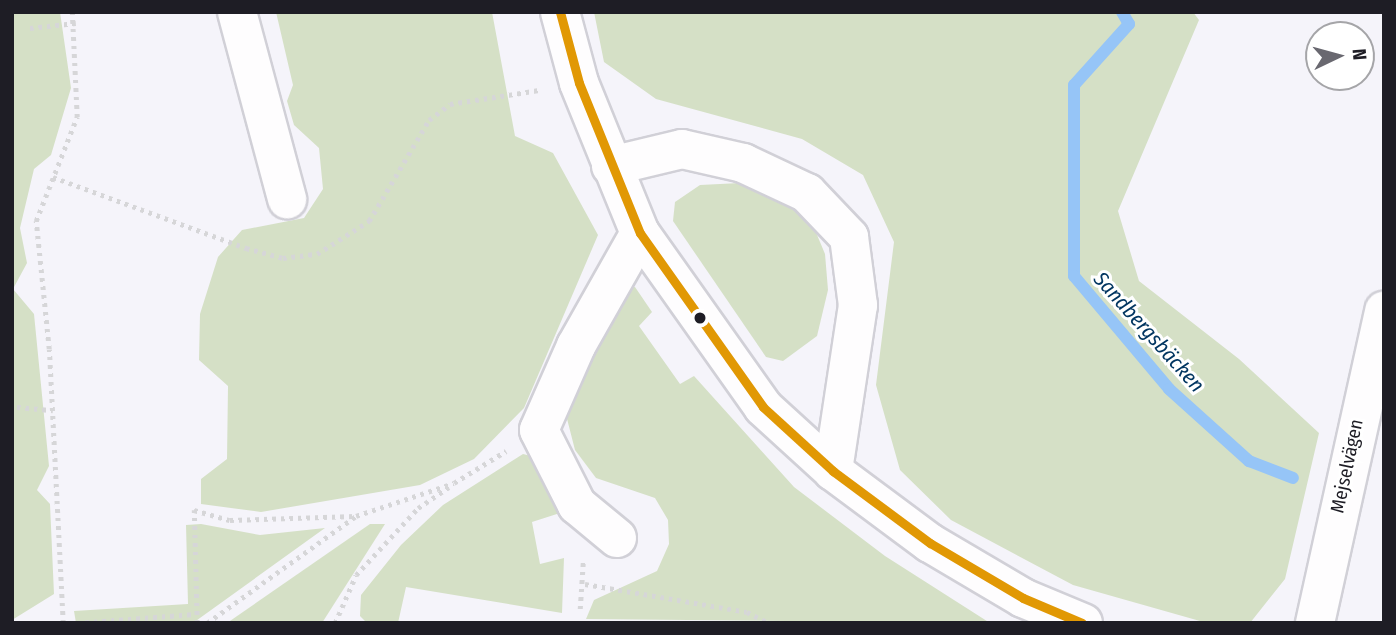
<!DOCTYPE html>
<html>
<head>
<meta charset="utf-8">
<style>
  body { margin:0 }
  #map { position:relative; width:1396px; height:635px; overflow:hidden; background:#f5f4fa; font-family:"Fira Sans Condensed",sans-serif }
  div>[style] { position:absolute }
  .green>* { inset:0; background:#d5e0c6 }
  .stream>* { height:12px; margin:-6px; padding:0 6px; transform-origin:6px; border-radius:6px; background:#96c5f7 }
  .path>* { height:4.5px; margin-top:-2.25px; transform-origin:0; background:repeating-linear-gradient(90deg,#d6d6d8 0 3.5px,transparent 0 8.5px) }
  .roads { filter:drop-shadow(2px 0 #d1d0d7) drop-shadow(-2px 0 #d1d0d7) drop-shadow(0 2px #d1d0d7) drop-shadow(0 -2px #d1d0d7) }
  .minor>* { height:38px; margin:-19px; padding:0 19px; transform-origin:19px; border-radius:19px; background:#fefdfe }
  .bus-1>* { height:9px; margin:-4.5px; padding:0 4.5px; transform-origin:4.5px; border-radius:4.5px; background:#e19804 }
  .dots>* { width:19px; height:19px; translate:-50% -50%; box-sizing:border-box; border:4px solid #fff; border-radius:50% }
  span { translate:-50% -50%; white-space:nowrap; text-align:center; line-height:1.15; -webkit-text-stroke:6px #fff; paint-order:stroke }
  .street-label { font-size:19px; color:#1e1d25 }
  .water-label { font-size:21px; color:#023661; font-style:italic }
  .frame { position:absolute; inset:0; border:14px solid #1e1d25; pointer-events:none }
  .north { position:absolute; left:1305px; top:21px; width:70px; height:70px; box-sizing:border-box; background:#fff; border:2px solid #a5a5a8; border-radius:50%; rotate:85deg; font-size:19px; font-weight:700; line-height:28px; text-align:center; color:#1e1d25 }
  .north::after { content:''; display:block; margin:auto; width:24px; height:32px; background:#696870; clip-path:polygon(50% 0,100% 100%,50% 72%,0 100%) }
</style>
</head>
<body>
<div id="map">
  <div class="green">
    <i style="clip-path:polygon(12px 12px,60px 12px,71px 88px,51px 155px,34px 169px,20px 228px,27px 263px,13px 289px,34px 314px,49px 466px,37px 490px,50px 504px,54px 594px,12px 620px)"></i>
    <i style="clip-path:polygon(276px 12px,492px 12px,515px 136px,553px 153px,598px 235px,524px 408px,474px 459px,420px 485px,261px 512px,201px 504px,201px 479px,227px 459px,228px 386px,199px 360px,200px 314px,218px 257px,242px 230px,304px 218px,323px 189px,319px 148px,294px 125px,287px 101px,293px 85px)"></i>
    <i style="clip-path:polygon(594px 12px,1193px 12px,1199px 20px,1118px 211px,1139px 281px,1239px 359px,1319px 433px,1285px 579px,1250px 623px,1207px 623px,1073px 585px,951px 520px,900px 470px,876px 385px,894px 242px,863px 175px,802px 139px,656px 99px,604px 62px)"></i>
    <i style="clip-path:polygon(740px 183px,789px 201px,810px 218px,825px 254px,828px 290px,817px 336px,783px 361px,766px 357px,673px 221px,675px 202px,700px 185px)"></i>
    <i style="clip-path:polygon(635px 287px,652px 312px,639px 326px,680px 384px,694px 376px,794px 487px,885px 556px,990px 623px,586px 619px,594px 600px,657px 571px,669px 544px,668px 520px,655px 498px,596px 478px,575px 450px,565px 411px,615px 289px)"></i>
    <i style="clip-path:polygon(523px 454px,535px 457px,560px 513px,532px 522px,540px 564px,564px 558px,562px 613px,406px 587px,398px 623px,367px 623px,360px 616px,361px 595px,401px 545px,443px 505px)"></i>
    <i style="clip-path:polygon(201px 524px,260px 535px,325px 528px,193px 623px,76px 623px,74px 611px,188px 604px,186px 525px)"></i>
    <i style="clip-path:polygon(370px 524px,385px 524px,322px 623px,227px 623px)"></i>
  </div>
  <div class="stream">
    <i style="left:1122px;top:12px;width:14px;rotate:60deg"></i>
    <i style="left:1129px;top:24px;width:82px;rotate:132deg"></i>
    <i style="left:1074px;top:85px;width:191px;rotate:90deg"></i>
    <i style="left:1074px;top:276px;width:148px;rotate:49.9deg"></i>
    <i style="left:1169px;top:389px;width:108px;rotate:42deg"></i>
    <i style="left:1249px;top:461px;width:47px;rotate:21.1deg"></i>
  </div>
  <div class="path">
    <i style="left:30px;top:28px;width:46px;rotate:-6.2deg"></i>
    <i style="left:53px;top:177px;width:206px;rotate:20.2deg"></i>
    <i style="left:246px;top:248px;width:38px;rotate:15deg"></i>
    <i style="left:283px;top:258px;width:34px;rotate:-7deg"></i>
    <i style="left:317px;top:254px;width:62px;rotate:-32.4deg"></i>
    <i style="left:369px;top:221px;width:117px;rotate:-59.3deg"></i>
    <i style="left:429px;top:120px;width:26px;rotate:-37deg"></i>
    <i style="left:450px;top:104px;width:90px;rotate:-8.9deg"></i>
    <i style="left:17px;top:407px;width:36px;rotate:5deg"></i>
    <i style="left:585px;top:584px;width:164px;rotate:9.8deg"></i>
    <i style="left:747px;top:612px;width:25px;rotate:27deg"></i>
    <i style="left:580px;top:609px;width:47px;rotate:-86.3deg"></i>
    <i style="left:63px;top:623px;width:274px;rotate:-92.9deg"></i>
    <i style="left:49px;top:349px;width:129px;rotate:-95.8deg"></i>
    <i style="left:36px;top:221px;width:112px;rotate:-68.5deg"></i>
    <i style="left:77px;top:117px;width:105px;rotate:-92.7deg"></i>
    <i style="left:77px;top:623px;width:118px;rotate:-4.4deg"></i>
    <i style="left:197px;top:623px;width:113px;rotate:-91.5deg"></i>
    <i style="left:194px;top:510px;width:37px;rotate:16deg"></i>
    <i style="left:230px;top:520px;width:125px;rotate:-1.8deg"></i>
    <i style="left:207px;top:623px;width:183px;rotate:-35.7deg"></i>
    <i style="left:356px;top:516px;width:103px;rotate:-18.6deg"></i>
    <i style="left:454px;top:483px;width:61px;rotate:-31.6deg"></i>
    <i style="left:335px;top:623px;width:52px;rotate:-66.4deg"></i>
    <i style="left:356px;top:575px;width:91px;rotate:-47.2deg"></i>
    <i style="left:418px;top:508px;width:37px;rotate:-34deg"></i>
  </div>
  <div class="roads">
    <div class="minor">
      <i style="left:237px;top:12px;width:194px;rotate:75deg"></i>
      <i style="left:560px;top:12px;width:73px;rotate:75deg"></i>
      <i style="left:579px;top:83px;width:162px;rotate:67.9deg"></i>
      <i style="left:640px;top:233px;width:213px;rotate:54.7deg"></i>
      <i style="left:763px;top:407px;width:95px;rotate:42.4deg"></i>
      <i style="left:833px;top:471px;width:121px;rotate:36.6deg"></i>
      <i style="left:930px;top:543px;width:108px;rotate:30.6deg"></i>
      <i style="left:1023px;top:598px;width:65px;rotate:22.6deg"></i>
      <i style="left:611px;top:166px;width:73px;rotate:-13.5deg"></i>
      <i style="left:682px;top:149px;width:63px;rotate:12.9deg"></i>
      <i style="left:743px;top:163px;width:71px;rotate:25.1deg"></i>
      <i style="left:807px;top:193px;width:61px;rotate:46.3deg"></i>
      <i style="left:849px;top:237px;width:69px;rotate:82.5deg"></i>
      <i style="left:858px;top:305px;width:168px;rotate:98.6deg"></i>
      <i style="left:617px;top:538px;width:52px;rotate:-140.5deg"></i>
      <i style="left:577px;top:505px;width:84px;rotate:-116.9deg"></i>
      <i style="left:539px;top:430px;width:92px;rotate:-66.2deg"></i>
      <i style="left:576px;top:346px;width:130px;rotate:-60.5deg"></i>
      <i style="left:1315px;top:623px;width:320px;rotate:-77.5deg"></i>
    </div>
  </div>
  <div class="bus-1">
    <i style="left:560px;top:12px;width:73px;rotate:75deg"></i>
    <i style="left:579px;top:83px;width:162px;rotate:67.9deg"></i>
    <i style="left:640px;top:233px;width:213px;rotate:54.7deg"></i>
    <i style="left:763px;top:407px;width:95px;rotate:42.4deg"></i>
    <i style="left:833px;top:471px;width:121px;rotate:36.6deg"></i>
    <i style="left:930px;top:543px;width:108px;rotate:30.6deg"></i>
    <i style="left:1023px;top:598px;width:64px;rotate:23deg"></i>
  </div>
  <div class="dots">
    <i style="left:700px;top:318px;background:#1e1d25"></i>
  </div>
  <div class="street-label">
    <span style="left:1347px;top:466px;rotate:-78deg">Mejselvägen</span>
  </div>
  <div class="water-label">
    <span style="left:1149px;top:332px;rotate:48deg">Sandbergsbäcken</span>
  </div>
  <div class="frame"></div>
  <div class="north">N</div>
</div>
</body>
</html>
